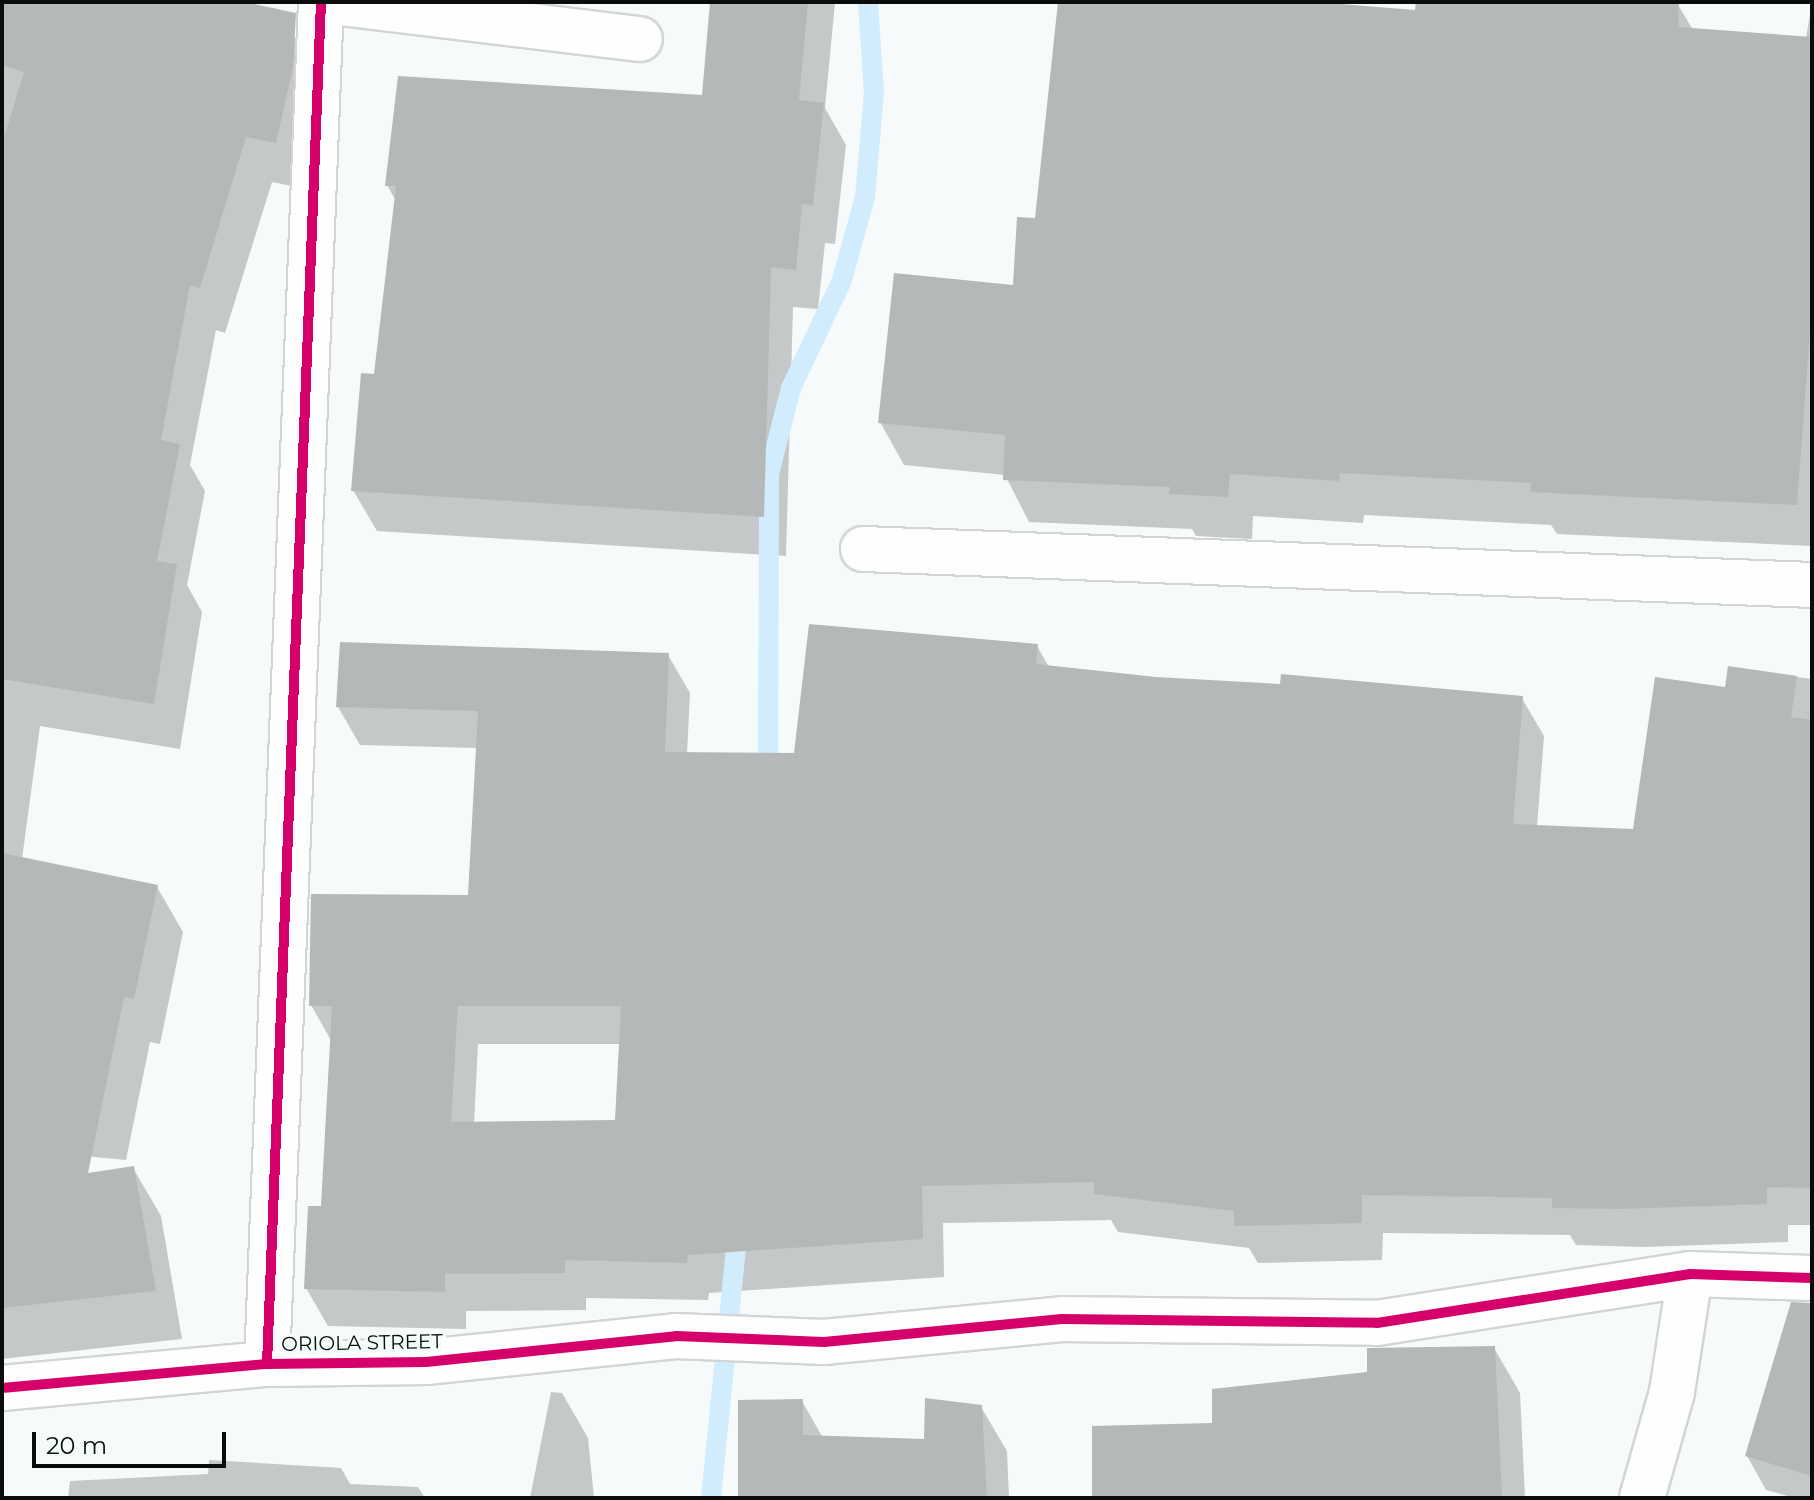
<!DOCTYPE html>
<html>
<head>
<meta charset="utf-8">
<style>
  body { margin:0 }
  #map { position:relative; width:1814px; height:1500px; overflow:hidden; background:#f6fafa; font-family:Montserrat,sans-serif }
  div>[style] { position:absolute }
  .shadow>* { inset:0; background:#0003 }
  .stream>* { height:20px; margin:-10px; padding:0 10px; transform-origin:10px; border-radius:10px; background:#d1ecfc }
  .building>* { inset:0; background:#b5b8b8 }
  .roads { filter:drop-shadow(2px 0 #d2d5d5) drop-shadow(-2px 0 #d2d5d5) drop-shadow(0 2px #d2d5d5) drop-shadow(0 -2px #d2d5d5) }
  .minor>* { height:44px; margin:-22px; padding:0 22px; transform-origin:22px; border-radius:22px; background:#fefefe }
  .cycleway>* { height:10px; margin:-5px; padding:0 5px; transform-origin:5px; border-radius:5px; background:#d6006c }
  span { translate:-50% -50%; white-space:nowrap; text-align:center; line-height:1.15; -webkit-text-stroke:7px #f4fcfb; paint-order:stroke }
  .street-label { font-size:20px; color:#0b0d0d }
  .frame { position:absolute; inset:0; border:4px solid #0b0d0d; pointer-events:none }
  .scale { position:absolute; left:32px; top:1432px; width:194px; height:36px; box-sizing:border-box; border:4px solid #0b0d0d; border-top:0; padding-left:10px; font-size:24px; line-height:28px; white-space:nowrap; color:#0b0d0d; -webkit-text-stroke:6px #f4fcfb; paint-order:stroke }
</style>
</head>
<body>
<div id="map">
  <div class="shadow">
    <i style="clip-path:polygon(2px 2px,179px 2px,293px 35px,320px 81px,302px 188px,272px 182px,225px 333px,216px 330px,190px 465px,205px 491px,187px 585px,202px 612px,180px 749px,40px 726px,22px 859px,157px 887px,183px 932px,160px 1044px,150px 1042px,126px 1160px,2px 1148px)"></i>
    <i style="clip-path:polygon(717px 2px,835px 2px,825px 108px,846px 145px,835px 244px,825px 243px,818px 309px,793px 307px,786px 556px,377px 531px,353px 490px,376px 376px,396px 201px,387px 185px,400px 78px,702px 216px)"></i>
    <i style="clip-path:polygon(1060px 2px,1316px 2px,1417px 12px,1418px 2px,1677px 3px,1693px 30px,1806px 38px,1812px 2px,1812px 546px,1557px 534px,1551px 525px,1364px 515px,1363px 523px,1253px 516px,1252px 539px,1196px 536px,1192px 529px,1029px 522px,1005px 475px,904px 465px,880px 422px,1015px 288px,1037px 220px)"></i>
    <i style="clip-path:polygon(evenodd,1037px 646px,1049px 667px,1156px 679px,1521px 697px,1544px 736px,1537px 827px,1635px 831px,1727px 689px,1730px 668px,1812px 679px,1812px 1225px,1788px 1225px,1788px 1242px,1643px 1247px,1576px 1245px,1570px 1235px,1383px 1233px,1382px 1260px,1258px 1263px,1249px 1248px,1118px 1232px,1111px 1220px,943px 1223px,944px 1277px,709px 1293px,708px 1300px,586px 1298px,586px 1310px,466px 1311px,466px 1329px,328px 1326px,306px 1288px,323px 1208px,332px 1042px,311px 1005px,470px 897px,478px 748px,360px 745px,338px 707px,668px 655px,690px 693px,687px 754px,796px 755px,1037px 646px,478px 1044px,621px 1044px,617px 1122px,474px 1124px,478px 1044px)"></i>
    <i style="clip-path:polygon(133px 1168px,161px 1216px,182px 1339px,2px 1359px,2px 1189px)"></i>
    <i style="clip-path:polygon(1494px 1348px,1520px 1393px,1525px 1498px,1094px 1498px,1214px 1425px,1369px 1374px)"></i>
    <i style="clip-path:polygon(1812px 1363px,1812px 1498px,1795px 1498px,1766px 1490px,1747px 1456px)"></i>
    <i style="clip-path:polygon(551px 1392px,562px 1393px,588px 1438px,594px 1498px,530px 1498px)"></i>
    <i style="clip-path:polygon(802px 1401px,823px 1438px,926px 1441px,981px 1407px,1007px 1451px,1009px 1498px,740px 1498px)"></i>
    <i style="clip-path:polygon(209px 1460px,341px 1468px,350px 1484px,418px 1487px,425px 1498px,68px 1498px,70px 1481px,208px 1474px)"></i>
  </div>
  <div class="stream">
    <i style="left:768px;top:780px;width:306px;rotate:-89.8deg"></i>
    <i style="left:769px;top:474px;width:89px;rotate:-75.7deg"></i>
    <i style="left:791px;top:388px;width:119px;rotate:-64.7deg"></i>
    <i style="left:842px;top:280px;width:86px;rotate:-74.5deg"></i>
    <i style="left:865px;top:197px;width:104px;rotate:-85.1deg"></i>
    <i style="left:874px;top:93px;width:91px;rotate:-93.8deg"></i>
    <i style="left:711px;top:1498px;width:273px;rotate:-84.3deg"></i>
  </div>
  <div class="building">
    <i style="clip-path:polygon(2px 2px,245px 2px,296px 13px,293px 67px,276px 143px,246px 137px,200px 288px,190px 285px,161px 440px,180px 444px,157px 561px,177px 564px,154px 704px,2px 679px,2px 144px,24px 72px,2px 65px)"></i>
    <i style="clip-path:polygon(710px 2px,808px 2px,799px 100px,824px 103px,813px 205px,802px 204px,796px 270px,771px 267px,764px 517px,351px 491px,361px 373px,374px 374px,396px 186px,385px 186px,398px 76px,702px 95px)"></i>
    <i style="clip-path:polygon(1058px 2px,1316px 2px,1415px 10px,1416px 2px,1679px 2px,1678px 27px,1812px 37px,1812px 302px,1797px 505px,1530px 492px,1531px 483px,1340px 473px,1339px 481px,1230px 474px,1228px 497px,1169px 494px,1170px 487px,1003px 480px,1005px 435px,878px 423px,894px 273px,1013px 285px,1017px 217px,1035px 218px)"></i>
    <i style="clip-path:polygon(evenodd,809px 624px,1038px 644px,1036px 664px,1156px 677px,1280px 684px,1281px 674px,1523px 696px,1513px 824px,1633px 829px,1655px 677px,1725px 687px,1728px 666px,1797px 676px,1791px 717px,1812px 720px,1812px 1188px,1767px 1187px,1767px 1204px,1620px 1209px,1552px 1208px,1552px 1198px,1362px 1195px,1362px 1223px,1234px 1226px,1234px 1211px,1094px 1194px,1094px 1182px,922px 1186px,923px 1239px,688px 1255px,687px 1263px,565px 1260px,565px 1273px,445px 1274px,445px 1292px,304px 1289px,308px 1206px,321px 1206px,332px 1006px,309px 1006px,311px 894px,468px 895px,478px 711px,336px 707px,340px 642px,669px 653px,665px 752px,794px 753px,809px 624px,458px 1006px,621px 1006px,615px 1120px,451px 1122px,458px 1006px)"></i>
    <i style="clip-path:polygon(2px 853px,158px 885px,134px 999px,124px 997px,88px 1173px,134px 1166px,156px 1291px,2px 1308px)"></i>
    <i style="clip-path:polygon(1791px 1302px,1812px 1303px,1812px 1476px,1745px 1456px)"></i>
    <i style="clip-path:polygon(1495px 1346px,1502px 1498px,1092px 1498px,1092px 1426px,1212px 1423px,1212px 1389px,1367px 1372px,1367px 1348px)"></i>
    <i style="clip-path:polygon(925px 1398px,982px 1405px,987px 1498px,738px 1498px,738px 1400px,803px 1399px,803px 1435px,924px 1439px)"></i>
  </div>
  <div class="roads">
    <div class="minor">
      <i style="left:333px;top:2px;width:309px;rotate:6.9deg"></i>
      <i style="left:863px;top:549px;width:950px;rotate:2.17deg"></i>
      <i style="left:267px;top:1364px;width:1363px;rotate:-87.73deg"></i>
      <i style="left:2px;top:1388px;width:266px;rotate:-5.2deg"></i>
      <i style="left:267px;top:1364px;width:159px;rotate:-0.7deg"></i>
      <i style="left:426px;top:1362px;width:251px;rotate:-5.9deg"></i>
      <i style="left:676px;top:1336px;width:148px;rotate:2.3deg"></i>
      <i style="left:824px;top:1342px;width:239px;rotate:-5.5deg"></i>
      <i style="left:1062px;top:1319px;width:315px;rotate:0.7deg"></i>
      <i style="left:1377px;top:1323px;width:317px;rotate:-8.9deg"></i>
      <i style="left:1690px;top:1274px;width:122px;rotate:1.9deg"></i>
      <i style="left:1642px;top:1498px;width:110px;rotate:-74.2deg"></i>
      <i style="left:1672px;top:1392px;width:119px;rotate:-81.3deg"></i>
    </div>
  </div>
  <div class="cycleway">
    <i style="left:267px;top:1364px;width:1363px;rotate:-87.73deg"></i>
    <i style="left:2px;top:1388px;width:266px;rotate:-5.2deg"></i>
    <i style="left:267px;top:1364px;width:159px;rotate:-0.7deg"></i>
    <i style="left:426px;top:1362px;width:251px;rotate:-5.9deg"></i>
    <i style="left:676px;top:1336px;width:148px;rotate:2.3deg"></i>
    <i style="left:824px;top:1342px;width:239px;rotate:-5.5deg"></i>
    <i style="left:1062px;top:1319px;width:315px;rotate:0.7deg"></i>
    <i style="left:1377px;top:1323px;width:317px;rotate:-8.9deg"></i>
    <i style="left:1690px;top:1274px;width:122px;rotate:1.9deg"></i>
  </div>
  <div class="street-label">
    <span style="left:362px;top:1343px;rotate:-1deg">ORIOLA STREET</span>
  </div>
  <div class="frame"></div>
  <div class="scale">20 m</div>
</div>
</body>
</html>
